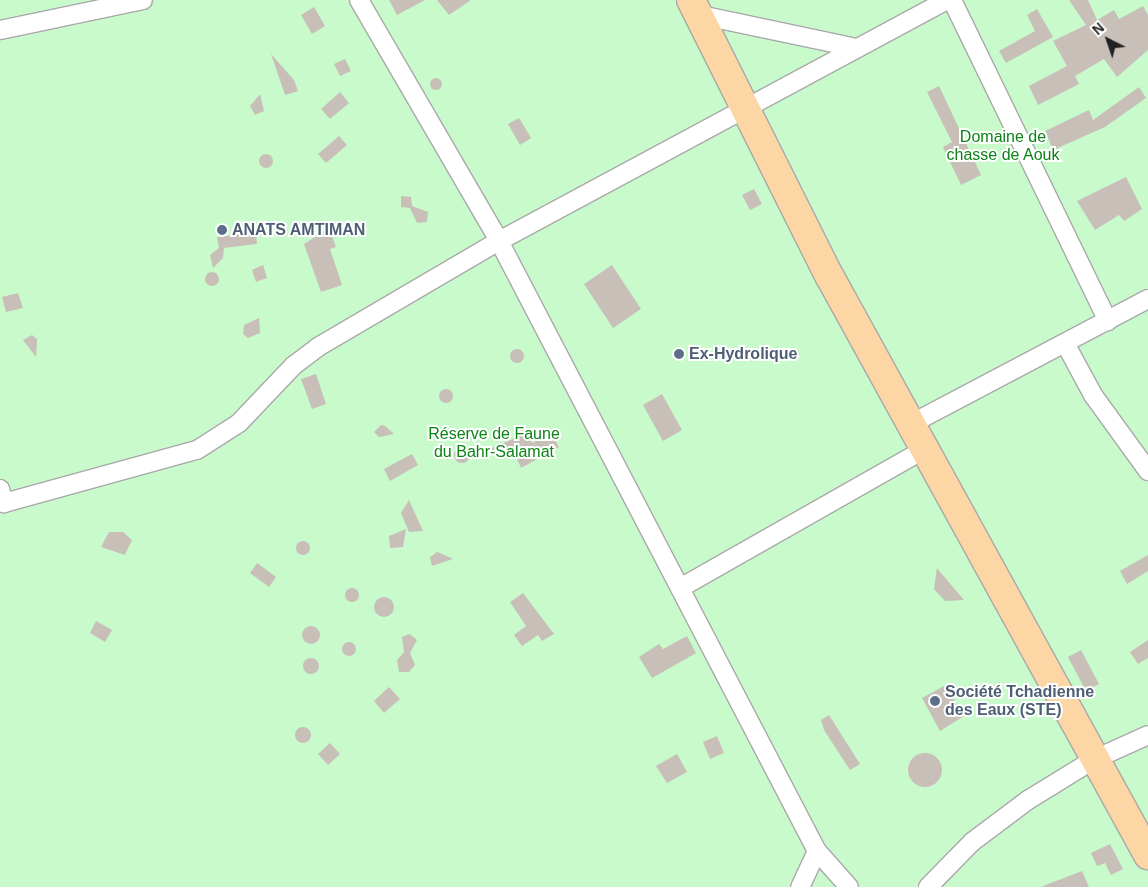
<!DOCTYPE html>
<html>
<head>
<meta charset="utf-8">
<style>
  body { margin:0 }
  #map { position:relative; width:1148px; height:887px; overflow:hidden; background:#f2efe9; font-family:Arial,sans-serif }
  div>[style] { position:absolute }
  .park>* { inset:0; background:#c8facc }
  .building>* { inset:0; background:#c7bfb8 }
  .round { border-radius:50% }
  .roads { filter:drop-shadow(1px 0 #a9a9a9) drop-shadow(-1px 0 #a9a9a9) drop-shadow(0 1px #a9a9a9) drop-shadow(0 -1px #a9a9a9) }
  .minor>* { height:18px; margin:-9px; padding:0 9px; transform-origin:9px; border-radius:9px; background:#fff }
  .primary>* { height:28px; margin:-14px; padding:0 14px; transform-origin:14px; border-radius:14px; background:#fcd6a4 }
  .dots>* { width:14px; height:14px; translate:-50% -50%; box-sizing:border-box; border:2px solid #fff; border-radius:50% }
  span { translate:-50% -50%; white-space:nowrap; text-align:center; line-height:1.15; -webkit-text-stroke:4px #fff; paint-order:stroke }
  .park-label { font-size:16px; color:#0c8416 }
  .service-label { font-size:16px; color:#4e5e75; font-weight:700 }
  .left { translate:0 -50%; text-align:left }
  .north { position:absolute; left:1083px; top:15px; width:50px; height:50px; -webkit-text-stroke:4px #fff; paint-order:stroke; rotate:319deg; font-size:14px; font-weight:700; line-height:20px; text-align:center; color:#222 }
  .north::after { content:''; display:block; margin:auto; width:18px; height:22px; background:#222; clip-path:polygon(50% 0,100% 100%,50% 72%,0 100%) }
</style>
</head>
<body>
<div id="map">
  <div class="park">
    <i style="clip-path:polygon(0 0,1148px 0,1148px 887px,0 887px)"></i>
  </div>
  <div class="building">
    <i style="clip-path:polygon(389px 0,425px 0,397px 15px)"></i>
    <i style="clip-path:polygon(437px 0,471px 0,449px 15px)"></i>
    <i style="clip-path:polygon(1069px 0,1088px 0,1097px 20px,1114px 10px,1119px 19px,1143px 6px,1148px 15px,1148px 50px,1117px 77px,1104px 59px,1075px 76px,1079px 84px,1038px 105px,1029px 86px,1067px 66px,1053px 41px,1086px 25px)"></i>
    <i style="clip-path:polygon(314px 7px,325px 26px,312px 34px,301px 15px)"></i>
    <i style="clip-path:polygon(1037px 9px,1053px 37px,1006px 63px,999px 51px,1035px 31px,1027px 15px)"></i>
    <i style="clip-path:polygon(271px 54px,294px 80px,298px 91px,285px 95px)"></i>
    <i style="clip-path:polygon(345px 59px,351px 71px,340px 76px,334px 64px)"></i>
    <i class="round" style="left:430px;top:78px;width:12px;height:12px"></i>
    <i style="clip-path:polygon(939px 86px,981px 175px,961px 185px,943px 147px,952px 142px,927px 92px)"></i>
    <i style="clip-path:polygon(1139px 87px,1146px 98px,1105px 127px,1053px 150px,1045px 131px,1089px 110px,1093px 120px)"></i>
    <i style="clip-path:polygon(340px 92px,349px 103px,330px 119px,321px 109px)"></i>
    <i style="clip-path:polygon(260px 94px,264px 111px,255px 115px,250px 106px)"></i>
    <i style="clip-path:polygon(519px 118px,531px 138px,520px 145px,508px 124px)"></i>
    <i style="clip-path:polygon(339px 136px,347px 145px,326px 163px,318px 154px)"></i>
    <i class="round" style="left:259px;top:154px;width:14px;height:14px"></i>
    <i style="clip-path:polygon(1126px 177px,1142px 209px,1124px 221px,1119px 215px,1095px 230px,1077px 201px)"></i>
    <i style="clip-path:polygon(754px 189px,762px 204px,750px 210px,742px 195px)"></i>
    <i style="clip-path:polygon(401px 196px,411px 197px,412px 206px,428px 212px,427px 222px,417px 223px,410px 208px,401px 207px)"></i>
    <i style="clip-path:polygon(329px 228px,336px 247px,330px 249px,342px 285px,321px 292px,304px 244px)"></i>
    <i style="clip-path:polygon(256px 233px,257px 244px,224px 248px,223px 258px,213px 268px,210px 255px,219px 248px,217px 237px)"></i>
    <i style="clip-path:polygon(263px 265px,267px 278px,256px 282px,252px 270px)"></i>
    <i style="clip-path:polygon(612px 265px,641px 309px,613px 328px,584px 284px)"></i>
    <i class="round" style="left:205px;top:272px;width:14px;height:14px"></i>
    <i style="clip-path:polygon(18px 293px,23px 308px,6px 312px,2px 297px)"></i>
    <i style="clip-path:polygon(259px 318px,260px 333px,248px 338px,243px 334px,244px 325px)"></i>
    <i style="clip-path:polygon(32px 335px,37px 339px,36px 357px,23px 340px)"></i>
    <i class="round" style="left:510px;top:349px;width:14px;height:14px"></i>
    <i style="clip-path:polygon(316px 374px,326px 404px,312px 409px,301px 379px)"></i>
    <i class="round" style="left:439px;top:389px;width:14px;height:14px"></i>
    <i style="clip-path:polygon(662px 394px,682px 430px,663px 441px,643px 405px)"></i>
    <i style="clip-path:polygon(381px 425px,385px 426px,394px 434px,379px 437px,374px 432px)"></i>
    <i style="clip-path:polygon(528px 432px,532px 443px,551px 433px,559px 447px,521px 468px,513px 450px,486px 451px)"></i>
    <i class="round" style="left:454px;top:447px;width:16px;height:16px"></i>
    <i style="clip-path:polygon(412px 454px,418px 465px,390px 481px,384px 469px)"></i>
    <i style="clip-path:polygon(409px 500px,423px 531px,409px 532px,401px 513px)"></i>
    <i style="clip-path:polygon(406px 529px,403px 547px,390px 548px,389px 536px)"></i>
    <i style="clip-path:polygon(109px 532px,123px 532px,132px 540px,125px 555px,101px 547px)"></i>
    <i class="round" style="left:296px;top:541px;width:14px;height:14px"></i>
    <i style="clip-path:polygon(437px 552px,440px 553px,453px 559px,432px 566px,430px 557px)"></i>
    <i style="clip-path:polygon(1148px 555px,1148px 571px,1127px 584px,1120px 571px)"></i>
    <i style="clip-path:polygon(257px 563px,276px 577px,269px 587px,250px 573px)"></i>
    <i style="clip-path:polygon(937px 568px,941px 573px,964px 600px,945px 601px,934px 589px)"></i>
    <i class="round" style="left:345px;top:588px;width:14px;height:14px"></i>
    <i style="clip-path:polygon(523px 593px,554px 634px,542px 641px,538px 635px,522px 646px,514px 635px,526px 626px,510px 602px)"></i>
    <i class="round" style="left:374px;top:597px;width:20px;height:20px"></i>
    <i style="clip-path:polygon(96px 621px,112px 630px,105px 642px,90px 633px)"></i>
    <i class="round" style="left:302px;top:626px;width:18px;height:18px"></i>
    <i style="clip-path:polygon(410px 634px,417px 640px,410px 653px,415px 665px,409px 672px,399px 672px,397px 660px,404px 652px,402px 637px)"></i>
    <i style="clip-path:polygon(687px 636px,696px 653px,652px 678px,639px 657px,659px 644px,663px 649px)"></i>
    <i style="clip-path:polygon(1148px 640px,1148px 658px,1138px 664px,1130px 652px)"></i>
    <i class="round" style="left:342px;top:642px;width:14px;height:14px"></i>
    <i style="clip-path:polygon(1081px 650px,1099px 684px,1086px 691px,1068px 657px)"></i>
    <i class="round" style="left:303px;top:658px;width:16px;height:16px"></i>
    <i style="clip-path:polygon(946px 685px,964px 716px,940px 731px,922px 698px)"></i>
    <i style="clip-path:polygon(389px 687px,400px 699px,384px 713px,374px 701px)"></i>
    <i style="clip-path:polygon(829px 715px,860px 764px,850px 770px,824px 730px,821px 720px)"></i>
    <i class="round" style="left:295px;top:727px;width:16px;height:16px"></i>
    <i style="clip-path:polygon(717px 736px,724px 753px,710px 759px,703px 742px)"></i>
    <i style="clip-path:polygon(330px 743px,340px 754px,328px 765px,318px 754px)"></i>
    <i class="round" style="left:908px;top:753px;width:34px;height:34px"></i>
    <i style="clip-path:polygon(677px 754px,687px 772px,667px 783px,656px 766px)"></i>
    <i style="clip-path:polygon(1110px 844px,1123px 869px,1111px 875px,1105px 863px,1097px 866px,1091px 853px)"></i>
    <i style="clip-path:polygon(1082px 871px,1089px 887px,1043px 887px,1043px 886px)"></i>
  </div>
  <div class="roads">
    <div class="minor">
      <i style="left:359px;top:0;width:279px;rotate:59.8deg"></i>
      <i style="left:499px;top:241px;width:688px;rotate:62.47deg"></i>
      <i style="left:817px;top:851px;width:40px;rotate:115deg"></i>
      <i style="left:952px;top:0;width:357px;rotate:64.1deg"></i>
      <i style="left:700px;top:15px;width:155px;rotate:11.9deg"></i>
      <i style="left:0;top:30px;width:146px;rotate:-11.8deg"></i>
      <i style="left:1066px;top:345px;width:57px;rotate:61.6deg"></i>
      <i style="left:1093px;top:395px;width:94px;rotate:54.1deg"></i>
      <i style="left:909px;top:425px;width:270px;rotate:-27.8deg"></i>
      <i style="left:0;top:489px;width:15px;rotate:74deg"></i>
      <i style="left:4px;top:503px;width:200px;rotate:-15.4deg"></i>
      <i style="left:197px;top:450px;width:50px;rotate:-32.7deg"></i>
      <i style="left:239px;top:423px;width:79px;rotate:-46.5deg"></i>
      <i style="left:293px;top:366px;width:31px;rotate:-37deg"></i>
      <i style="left:318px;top:347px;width:210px;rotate:-30.4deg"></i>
      <i style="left:499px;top:241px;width:509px;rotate:-28.28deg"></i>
      <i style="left:682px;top:587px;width:277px;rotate:-29.6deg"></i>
      <i style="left:817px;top:851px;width:48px;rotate:48.4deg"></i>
      <i style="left:928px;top:887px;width:63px;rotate:-45.6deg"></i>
      <i style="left:972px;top:842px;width:70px;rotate:-36.9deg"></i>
      <i style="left:1028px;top:800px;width:76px;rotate:-31.6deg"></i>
      <i style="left:1093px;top:760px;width:60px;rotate:-24.4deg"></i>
    </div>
    <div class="primary">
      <i style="left:691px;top:0;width:310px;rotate:63.4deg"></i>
      <i style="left:830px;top:277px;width:660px;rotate:61.18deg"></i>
    </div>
  </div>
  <div class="dots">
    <i style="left:222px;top:230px;background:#5c6f8a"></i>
    <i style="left:679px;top:354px;background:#5c6f8a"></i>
    <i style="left:935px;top:701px;background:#5c6f8a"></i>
  </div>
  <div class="park-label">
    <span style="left:1003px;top:146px">Domaine de<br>chasse de Aouk</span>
    <span style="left:494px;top:443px">Réserve de Faune<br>du Bahr-Salamat</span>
  </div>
  <div class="service-label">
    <span class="left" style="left:232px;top:230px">ANATS AMTIMAN</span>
    <span class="left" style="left:689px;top:354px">Ex-Hydrolique</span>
    <span class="left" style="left:945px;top:701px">Société Tchadienne<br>des Eaux (STE)</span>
  </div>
  <div class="north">N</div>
</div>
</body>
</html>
